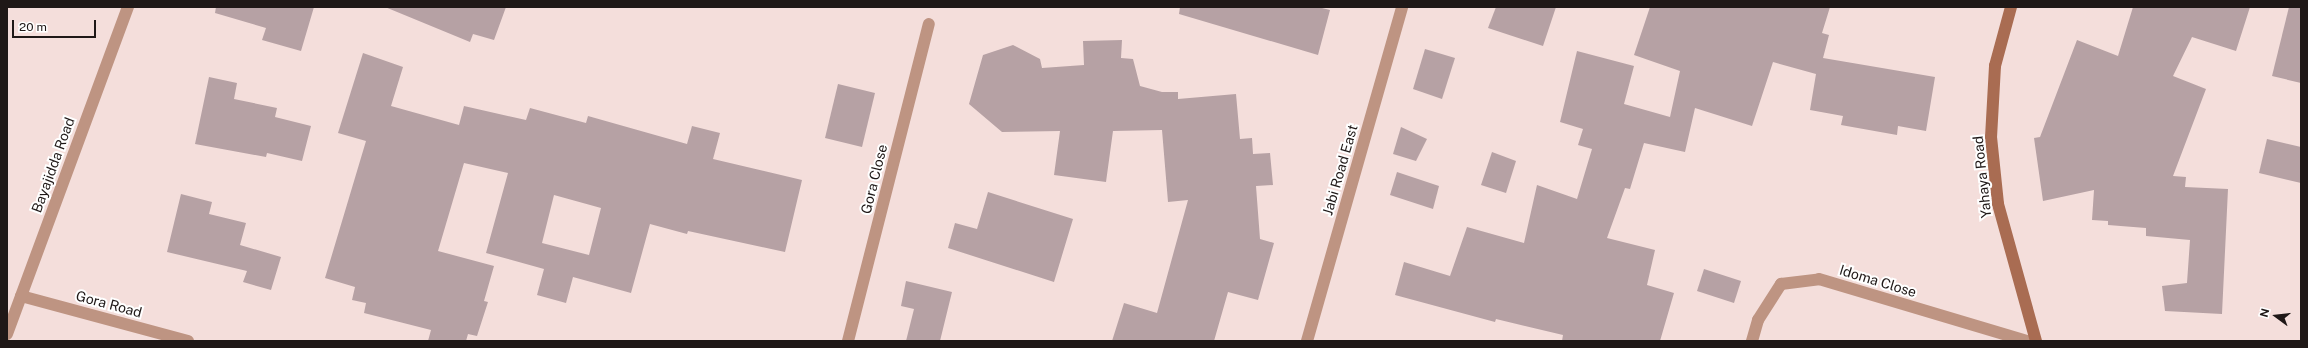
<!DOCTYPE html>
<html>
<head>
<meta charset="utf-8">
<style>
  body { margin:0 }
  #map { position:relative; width:2308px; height:348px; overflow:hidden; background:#f4dedb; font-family:"Public Sans",sans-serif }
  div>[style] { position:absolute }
  .building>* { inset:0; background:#b6a1a4 }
  .street>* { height:12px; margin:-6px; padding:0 6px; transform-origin:6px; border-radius:6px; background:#be9482 }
  .secondary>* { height:12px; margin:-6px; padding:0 6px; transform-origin:6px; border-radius:6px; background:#a96c52 }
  span { translate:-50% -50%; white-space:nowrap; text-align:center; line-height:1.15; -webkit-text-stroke:4px #fff; paint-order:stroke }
  .street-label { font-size:14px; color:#1f1817 }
  .frame { position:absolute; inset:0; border:8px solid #1f1817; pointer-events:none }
  .north { position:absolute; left:2256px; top:296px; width:40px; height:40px; -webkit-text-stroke:3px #fff; paint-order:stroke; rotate:285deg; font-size:11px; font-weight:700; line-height:16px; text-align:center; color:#1f1817 }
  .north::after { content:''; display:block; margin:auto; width:14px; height:18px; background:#1f1817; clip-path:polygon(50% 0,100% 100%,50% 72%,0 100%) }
  .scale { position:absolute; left:12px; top:20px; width:84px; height:18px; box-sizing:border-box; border:2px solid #1f1817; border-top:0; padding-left:5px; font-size:12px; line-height:14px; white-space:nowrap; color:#1f1817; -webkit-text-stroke:3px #fff; paint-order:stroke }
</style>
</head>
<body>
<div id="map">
  <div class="building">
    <i style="clip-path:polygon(216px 7px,314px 7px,301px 51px,262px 40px,266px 28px,215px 13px)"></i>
    <i style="clip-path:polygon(385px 7px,506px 7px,494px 40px,473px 34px,470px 42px)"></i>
    <i style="clip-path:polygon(1180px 7px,1318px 7px,1330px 10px,1318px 55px,1179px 14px)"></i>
    <i style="clip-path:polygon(1496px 7px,1556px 7px,1543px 46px,1488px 28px)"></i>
    <i style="clip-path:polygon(1650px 7px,1830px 7px,1822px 33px,1829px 35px,1823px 58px,1935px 77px,1926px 131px,1898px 126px,1897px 135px,1841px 125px,1843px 116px,1810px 110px,1816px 74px,1773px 62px,1752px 126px,1695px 108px,1685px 152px,1644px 143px,1630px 189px,1625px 188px,1607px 238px,1655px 250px,1647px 285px,1674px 293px,1660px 341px,1562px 341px,1563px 335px,1496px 319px,1495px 322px,1395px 295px,1404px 262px,1450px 276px,1467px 227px,1524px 243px,1537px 185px,1577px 199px,1592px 149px,1578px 145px,1583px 129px,1560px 122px,1577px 51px,1634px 66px,1624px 104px,1670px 117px,1680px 71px,1634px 55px)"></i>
    <i style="clip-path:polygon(2133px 7px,2250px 7px,2236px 51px,2192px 37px,2173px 76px,2206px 89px,2173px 176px,2186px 177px,2185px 187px,2228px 189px,2222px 314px,2165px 311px,2162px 286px,2187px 283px,2190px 240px,2146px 236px,2146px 228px,2108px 225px,2108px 221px,2092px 220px,2094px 190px,2043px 201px,2034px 138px,2040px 137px,2077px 40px,2118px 56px)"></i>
    <i style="clip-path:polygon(2289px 7px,2301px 7px,2301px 83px,2272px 76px)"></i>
    <i style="clip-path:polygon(1122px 40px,1121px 58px,1133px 59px,1140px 86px,1162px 92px,1178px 92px,1178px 99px,1236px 94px,1240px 139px,1252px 138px,1253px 154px,1270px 153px,1273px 185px,1256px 186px,1260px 239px,1274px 243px,1258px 300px,1228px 292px,1214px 341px,1112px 341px,1124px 303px,1157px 313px,1188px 200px,1168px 202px,1162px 130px,1113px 131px,1106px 182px,1054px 175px,1060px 131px,1002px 132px,969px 104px,983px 55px,1013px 45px,1040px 59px,1042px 68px,1084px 65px,1083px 41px)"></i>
    <i style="clip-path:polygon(1425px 49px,1455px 58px,1442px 99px,1413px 89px)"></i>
    <i style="clip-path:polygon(evenodd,363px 53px,403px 67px,391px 106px,459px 125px,464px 106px,526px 120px,530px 108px,586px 123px,588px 116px,687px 144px,692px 126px,720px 133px,713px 159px,802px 180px,785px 252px,688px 231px,687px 234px,650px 224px,631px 293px,573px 277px,566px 303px,537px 295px,544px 269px,486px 253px,508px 173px,464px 163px,438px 251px,494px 266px,484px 301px,488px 302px,477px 336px,468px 334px,466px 341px,428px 341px,431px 330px,364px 313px,366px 303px,352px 300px,355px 287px,325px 278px,366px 141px,338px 133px,363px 53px,554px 195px,601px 208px,589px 255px,542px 243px,554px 195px)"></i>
    <i style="clip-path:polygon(209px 77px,237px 83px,234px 99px,277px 108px,275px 117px,311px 126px,302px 161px,267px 153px,266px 157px,195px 144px)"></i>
    <i style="clip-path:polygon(838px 84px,875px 93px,862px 147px,825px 138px)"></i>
    <i style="clip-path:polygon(1401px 127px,1427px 139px,1416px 161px,1393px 154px)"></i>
    <i style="clip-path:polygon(2267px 139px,2301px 147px,2301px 183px,2259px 173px)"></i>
    <i style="clip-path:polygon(1492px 152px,1516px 161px,1506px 193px,1481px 185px)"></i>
    <i style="clip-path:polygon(1397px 172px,1439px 186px,1433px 209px,1390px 195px)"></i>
    <i style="clip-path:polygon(988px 192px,1073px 219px,1054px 282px,948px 248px,955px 223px,977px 229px)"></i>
    <i style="clip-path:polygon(181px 194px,212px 202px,209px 214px,246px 223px,240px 245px,281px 257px,271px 290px,243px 282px,247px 271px,167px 252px)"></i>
    <i style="clip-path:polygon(1704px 269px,1741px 281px,1734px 303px,1697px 291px)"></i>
    <i style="clip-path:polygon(906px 281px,952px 292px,940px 341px,906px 341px,914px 309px,901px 306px)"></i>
  </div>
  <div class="street">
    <i style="left:21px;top:296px;width:173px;rotate:15.1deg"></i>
    <i style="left:7px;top:334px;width:349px;rotate:-69.7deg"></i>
    <i style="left:848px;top:341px;width:327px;rotate:-75.7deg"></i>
    <i style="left:1307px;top:341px;width:347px;rotate:-74.1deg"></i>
    <i style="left:1752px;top:341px;width:22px;rotate:-74deg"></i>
    <i style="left:1758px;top:320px;width:43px;rotate:-57.4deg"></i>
    <i style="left:1781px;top:284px;width:38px;rotate:-7deg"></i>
    <i style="left:1819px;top:279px;width:217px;rotate:16.6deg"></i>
  </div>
  <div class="secondary">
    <i style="left:2011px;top:7px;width:61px;rotate:105.2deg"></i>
    <i style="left:1995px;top:66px;width:71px;rotate:93.2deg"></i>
    <i style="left:1991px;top:137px;width:67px;rotate:84deg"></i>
    <i style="left:1998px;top:204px;width:142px;rotate:74.5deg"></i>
  </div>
  <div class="street-label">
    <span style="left:53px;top:165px;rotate:-70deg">Bayajidda Road</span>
    <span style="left:1340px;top:170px;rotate:-74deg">Jabi Road East</span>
    <span style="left:1982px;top:177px;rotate:-96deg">Yahaya Road</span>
    <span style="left:874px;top:179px;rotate:-76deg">Gora Close</span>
    <span style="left:1878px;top:281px;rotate:17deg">Idoma Close</span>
    <span style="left:109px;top:304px;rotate:15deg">Gora Road</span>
  </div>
  <div class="frame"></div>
  <div class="north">N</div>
  <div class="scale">20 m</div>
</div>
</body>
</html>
